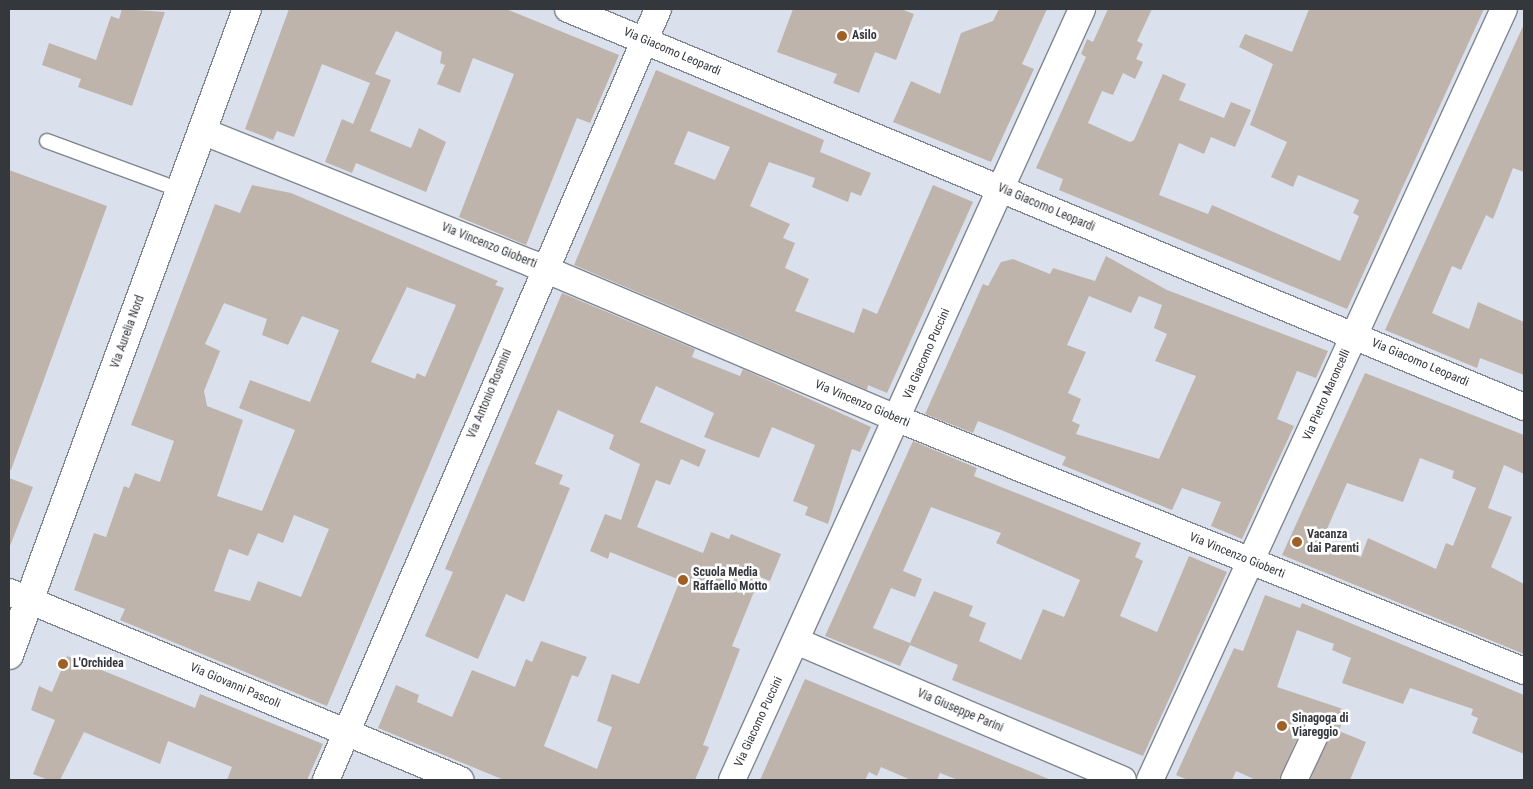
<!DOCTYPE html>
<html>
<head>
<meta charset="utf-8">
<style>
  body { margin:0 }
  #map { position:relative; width:1533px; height:789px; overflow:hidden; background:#dae1ec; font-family:"Roboto Condensed",sans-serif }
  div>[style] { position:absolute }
  .building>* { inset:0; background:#bfb4ac }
  .roads { filter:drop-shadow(1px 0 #7f8690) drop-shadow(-1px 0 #7f8690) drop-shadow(0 1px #7f8690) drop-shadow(0 -1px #7f8690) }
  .service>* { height:14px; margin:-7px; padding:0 7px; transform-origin:7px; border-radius:7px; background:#fff }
  .minor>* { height:26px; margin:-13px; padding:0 13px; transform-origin:13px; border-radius:13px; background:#fff }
  .tertiary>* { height:28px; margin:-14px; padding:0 14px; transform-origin:14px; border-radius:14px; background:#fff }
  .dots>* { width:14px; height:14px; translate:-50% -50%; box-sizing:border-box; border:2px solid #fff; border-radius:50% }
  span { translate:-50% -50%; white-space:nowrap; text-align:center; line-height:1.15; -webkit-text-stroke:5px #fff; paint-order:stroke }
  .poi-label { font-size:12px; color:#34373c; font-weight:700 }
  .left { translate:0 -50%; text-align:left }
  .street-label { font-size:12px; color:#34373c }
  .frame { position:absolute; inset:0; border:10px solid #34373c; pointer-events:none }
</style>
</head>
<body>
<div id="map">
  <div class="building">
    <i style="clip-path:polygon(122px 9px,165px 12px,132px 106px,78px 87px,81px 79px,42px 65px,49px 43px,96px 60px,111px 16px,119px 19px)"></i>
    <i style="clip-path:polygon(289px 9px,506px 9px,619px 55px,590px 123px,577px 118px,526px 245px,459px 217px,514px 74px,473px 58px,460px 93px,437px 84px,445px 65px,440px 63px,442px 52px,396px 31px,375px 74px,391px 80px,370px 131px,411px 148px,419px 128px,446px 142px,426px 192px,356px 163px,352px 173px,325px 162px,342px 119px,353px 124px,370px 83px,322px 64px,294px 137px,277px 131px,273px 140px,245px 129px)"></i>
    <i style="clip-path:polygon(793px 9px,901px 9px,914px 14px,896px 60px,875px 52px,859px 93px,833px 83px,837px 74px,777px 52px)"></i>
    <i style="clip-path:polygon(999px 9px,1047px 9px,1022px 64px,1034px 69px,991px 162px,893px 122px,911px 81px,940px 94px,961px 33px,993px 21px)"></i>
    <i style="clip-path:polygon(1108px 9px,1152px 9px,1137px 41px,1143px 44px,1136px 59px,1143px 62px,1135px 79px,1123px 73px,1113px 95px,1102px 91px,1088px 123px,1130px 142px,1134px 140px,1163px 74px,1186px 84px,1179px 100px,1224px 118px,1231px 102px,1251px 110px,1235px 147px,1211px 137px,1204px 154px,1179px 143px,1159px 195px,1208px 214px,1212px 205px,1340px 261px,1359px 216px,1353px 213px,1359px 200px,1298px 175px,1293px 187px,1271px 177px,1287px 142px,1250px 125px,1273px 64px,1239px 47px,1245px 34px,1292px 52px,1309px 9px,1484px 9px,1347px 309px,1059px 190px,1063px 179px,1036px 168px,1086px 57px,1081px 54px,1087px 39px,1093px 42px)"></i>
    <i style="clip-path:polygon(1524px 24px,1524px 172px,1513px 168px,1493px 219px,1486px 215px,1461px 270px,1452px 266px,1432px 313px,1469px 329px,1478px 302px,1524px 322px,1524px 375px,1480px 358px,1477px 368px,1385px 330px)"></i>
    <i style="clip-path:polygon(evenodd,656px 70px,824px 140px,820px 152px,871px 173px,861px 196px,851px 192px,848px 202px,812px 187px,815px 178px,769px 162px,750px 206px,790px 224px,783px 238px,795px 243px,785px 268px,809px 279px,795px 311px,854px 333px,863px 308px,877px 314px,933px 185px,973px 202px,887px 393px,868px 385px,867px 390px,574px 265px,656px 70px,688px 131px,730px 147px,715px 180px,674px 164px,688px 131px)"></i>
    <i style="clip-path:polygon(9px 170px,107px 206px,11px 470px,9px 469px)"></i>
    <i style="clip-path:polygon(evenodd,252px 185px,291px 193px,498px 281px,495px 285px,504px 288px,327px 706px,120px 620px,125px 609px,74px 590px,94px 533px,106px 537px,124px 486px,129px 488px,135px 473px,160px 482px,174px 441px,131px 425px,215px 204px,240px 213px,252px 185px,407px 287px,456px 305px,425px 377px,417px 373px,415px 379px,371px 362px,407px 287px,252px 185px,224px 303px,267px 319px,262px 335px,288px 345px,302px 316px,339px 330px,310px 402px,250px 380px,239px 408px,295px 430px,262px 511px,217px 496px,243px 420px,207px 406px,204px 391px,220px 351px,205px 344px,224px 303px,252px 185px,294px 515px,329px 529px,301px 597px,258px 581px,250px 601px,214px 591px,229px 549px,248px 556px,258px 533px,283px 543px,294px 515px)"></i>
    <i style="clip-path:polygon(evenodd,1106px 256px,1167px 290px,1328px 351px,1316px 378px,1297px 371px,1277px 419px,1294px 426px,1242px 539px,1211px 526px,1221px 502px,1182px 488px,1172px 510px,1062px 465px,1066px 457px,1001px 430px,978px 421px,973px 433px,925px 414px,983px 284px,988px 286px,1001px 262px,1013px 259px,1050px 274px,1053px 268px,1095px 281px,1106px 256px,1089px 296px,1131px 313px,1139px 296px,1162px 305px,1154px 328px,1167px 334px,1155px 361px,1196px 376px,1159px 459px,1076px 434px,1080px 425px,1072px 421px,1081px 399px,1068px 393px,1086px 352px,1067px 345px,1089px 296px)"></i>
    <i style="clip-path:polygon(562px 293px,695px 349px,692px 357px,740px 376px,743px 369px,871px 427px,860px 452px,852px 449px,828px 524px,805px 515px,808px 507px,793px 501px,815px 445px,772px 427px,759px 458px,704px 437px,714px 413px,656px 386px,640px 422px,706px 450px,699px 467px,681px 459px,670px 485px,656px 480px,637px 527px,703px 553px,711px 532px,729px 539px,731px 534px,781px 554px,770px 581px,760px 577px,732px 646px,740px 649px,703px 745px,709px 747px,695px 780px,504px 780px,378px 728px,396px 685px,419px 695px,417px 702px,452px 717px,472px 670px,515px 687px,526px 659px,532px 662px,541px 641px,587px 657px,578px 677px,572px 675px,544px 746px,597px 769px,612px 727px,597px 721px,612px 674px,639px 684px,680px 580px,610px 552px,608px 559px,590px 551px,605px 514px,621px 520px,640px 464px,609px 449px,614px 435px,558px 410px,535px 464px,563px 475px,559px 484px,570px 488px,524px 602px,506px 594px,478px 659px,425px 636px,453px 572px,445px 569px)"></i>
    <i style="clip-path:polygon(evenodd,1365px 373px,1524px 435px,1524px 474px,1504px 465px,1488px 508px,1512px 517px,1491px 567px,1524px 584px,1524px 654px,1282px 555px,1365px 373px,1420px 458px,1454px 471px,1452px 478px,1476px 488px,1453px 546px,1446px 543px,1436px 569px,1368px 538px,1361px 557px,1321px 543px,1347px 483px,1403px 502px,1420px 458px)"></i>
    <i style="clip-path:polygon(evenodd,913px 441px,977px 468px,974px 476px,1141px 543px,1135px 557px,1143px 561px,1120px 616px,1157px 632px,1189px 556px,1227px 572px,1143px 756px,952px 680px,958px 665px,910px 645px,900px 666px,825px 636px,913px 441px,931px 507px,1001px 533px,996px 543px,1080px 580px,1064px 617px,1043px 609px,1021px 660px,979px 641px,986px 623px,969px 616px,973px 606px,934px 591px,910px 643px,873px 628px,891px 588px,915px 597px,922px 579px,903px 571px,931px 507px)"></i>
    <i style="clip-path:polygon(9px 478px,33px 487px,10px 546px,9px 546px)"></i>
    <i style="clip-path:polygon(1265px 595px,1300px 608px,1302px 603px,1524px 695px,1524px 754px,1472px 733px,1478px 718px,1471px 715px,1473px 709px,1410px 688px,1403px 704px,1342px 683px,1351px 658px,1332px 650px,1334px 644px,1297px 630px,1277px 687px,1346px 710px,1339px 731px,1366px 742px,1350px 780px,1310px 780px,1333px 728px,1330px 720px,1317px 714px,1304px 723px,1279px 780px,1256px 780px,1236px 771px,1232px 780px,1188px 780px,1176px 775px,1234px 648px,1243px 651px)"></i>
    <i style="clip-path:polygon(67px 656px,195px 708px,200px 694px,323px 744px,307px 780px,227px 780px,232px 767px,168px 741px,160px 764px,84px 732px,60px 780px,48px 780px,33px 774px,55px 720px,31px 710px,39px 686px,52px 692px)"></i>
    <i style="clip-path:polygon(805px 679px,983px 752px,1051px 780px,958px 780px,940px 773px,937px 780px,911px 780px,881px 767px,877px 776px,869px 772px,865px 780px,760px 780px)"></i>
  </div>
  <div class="roads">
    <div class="service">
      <i style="left:47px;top:141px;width:142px;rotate:20.2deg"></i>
    </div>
    <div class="minor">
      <i style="left:568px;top:9px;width:1036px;rotate:22.6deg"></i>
      <i style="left:202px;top:131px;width:357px;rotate:21.9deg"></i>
      <i style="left:533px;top:264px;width:397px;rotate:23deg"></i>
      <i style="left:898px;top:419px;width:675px;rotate:21.93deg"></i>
      <i style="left:9px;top:592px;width:489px;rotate:22.6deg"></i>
      <i style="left:796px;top:641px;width:355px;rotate:23deg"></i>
      <i style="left:326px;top:780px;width:839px;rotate:-66.7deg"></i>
      <i style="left:732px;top:780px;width:847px;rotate:-65.58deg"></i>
      <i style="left:1150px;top:780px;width:848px;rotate:-65.34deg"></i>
      <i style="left:1294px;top:780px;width:56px;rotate:-64.8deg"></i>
    </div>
    <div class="tertiary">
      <i style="left:9px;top:655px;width:688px;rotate:-69.78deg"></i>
    </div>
  </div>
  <div class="dots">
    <i style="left:842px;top:36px;background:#9f6027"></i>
    <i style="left:1297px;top:542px;background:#9f6027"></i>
    <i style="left:683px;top:580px;background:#9f6027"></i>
    <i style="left:63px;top:664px;background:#9f6027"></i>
    <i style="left:1282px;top:726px;background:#9f6027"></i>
  </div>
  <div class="poi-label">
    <span class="left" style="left:852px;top:36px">Asilo</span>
    <span class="left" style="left:1307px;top:542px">Vacanza<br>dai Parenti</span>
    <span class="left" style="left:693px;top:580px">Scuola Media<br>Raffaello Motto</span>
    <span class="left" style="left:73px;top:664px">L'Orchidea</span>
    <span class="left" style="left:1292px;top:726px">Sinagoga di<br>Viareggio</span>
  </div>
  <div class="street-label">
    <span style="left:672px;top:52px;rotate:23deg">Via Giacomo Leopardi</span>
    <span style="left:1046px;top:208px;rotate:23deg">Via Giacomo Leopardi</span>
    <span style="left:489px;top:246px;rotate:22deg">Via Vincenzo Gioberti</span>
    <span style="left:128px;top:332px;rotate:-70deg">Via Aurelia Nord</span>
    <span style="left:927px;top:354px;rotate:-66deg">Via Giacomo Puccini</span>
    <span style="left:1420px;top:363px;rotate:23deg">Via Giacomo Leopardi</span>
    <span style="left:490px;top:394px;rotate:-67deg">Via Antonio Rosmini</span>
    <span style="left:1327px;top:395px;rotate:-66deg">Via Pietro Maroncelli</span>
    <span style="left:862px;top:404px;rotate:23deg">Via Vincenzo Gioberti</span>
    <span style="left:1237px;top:556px;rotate:22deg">Via Vincenzo Gioberti</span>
    <span style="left:235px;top:686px;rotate:23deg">Via Giovanni Pascoli</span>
    <span style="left:960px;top:711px;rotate:23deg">Via Giuseppe Parini</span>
    <span style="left:759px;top:722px;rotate:-65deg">Via Giacomo Puccini</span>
  </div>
  <div class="frame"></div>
</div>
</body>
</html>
